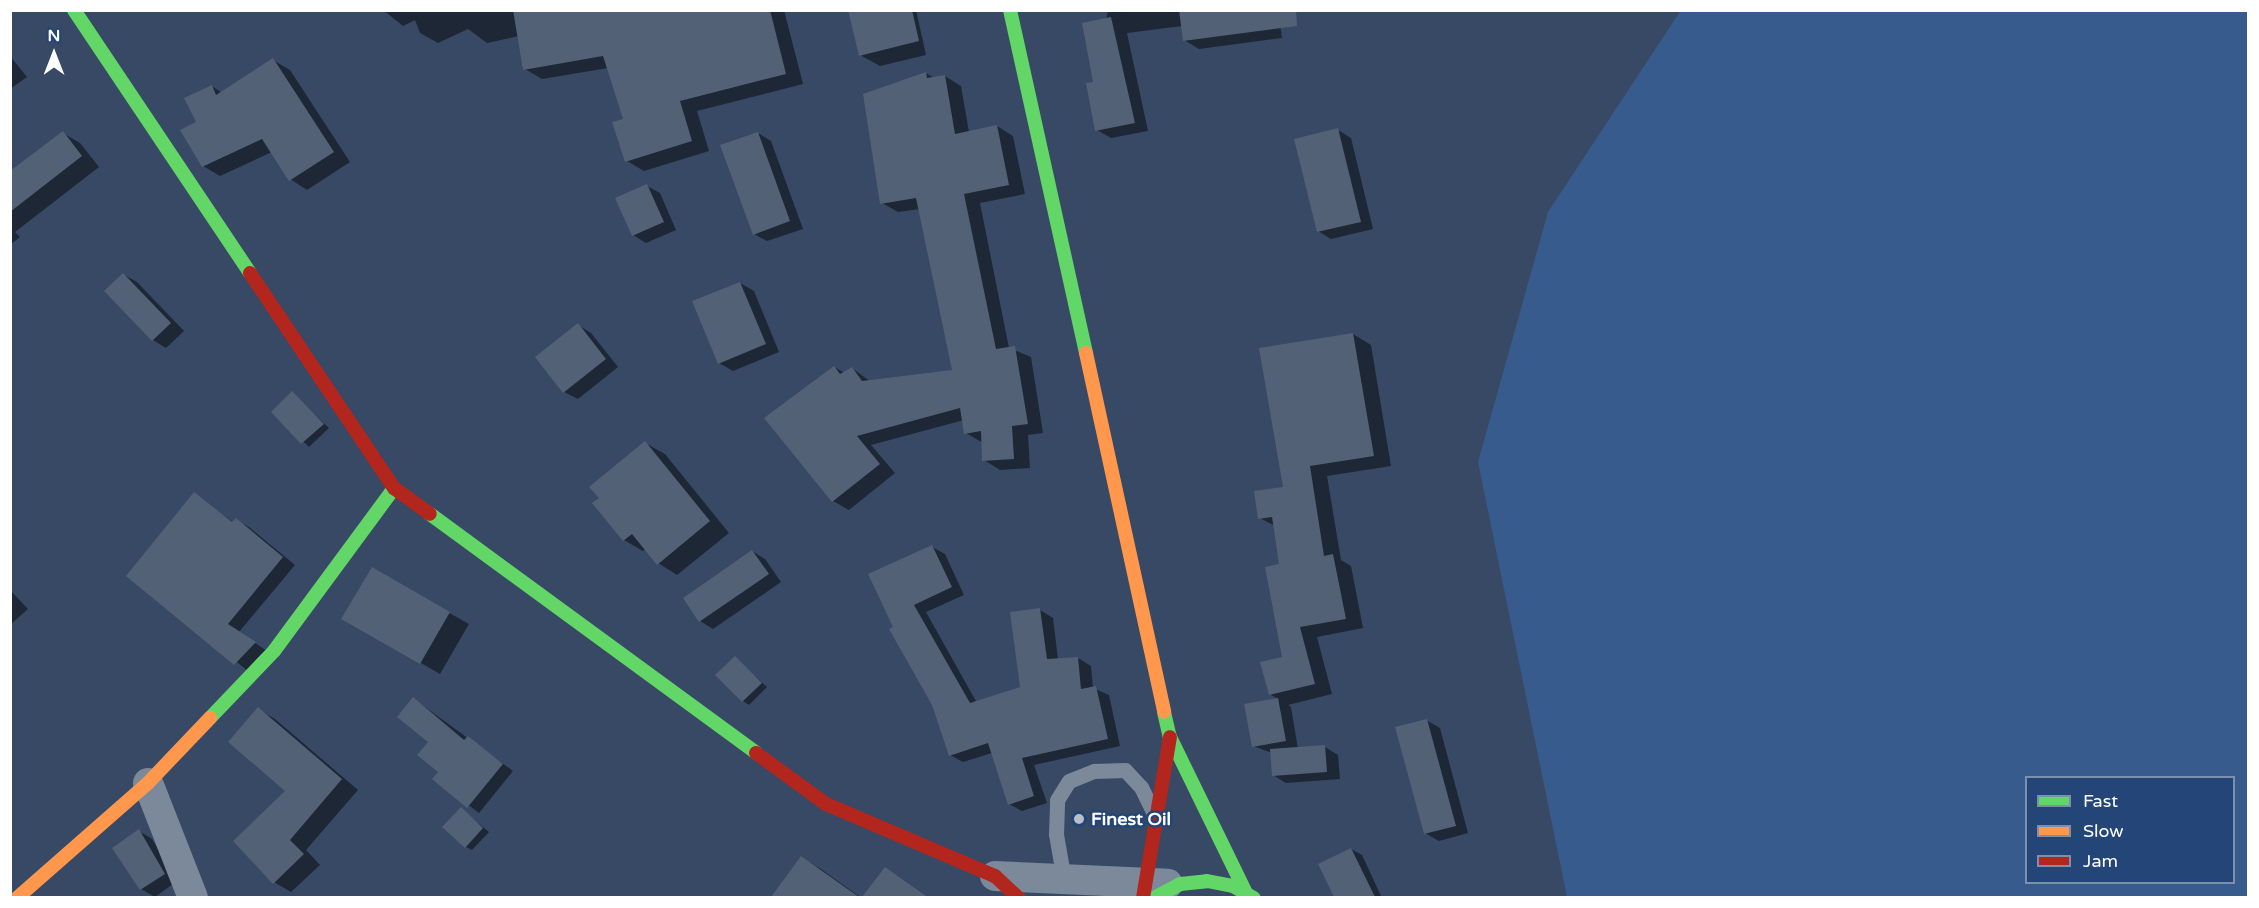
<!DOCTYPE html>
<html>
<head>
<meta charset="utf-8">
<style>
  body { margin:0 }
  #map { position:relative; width:2259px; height:908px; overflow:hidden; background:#374964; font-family:"Varela Round",sans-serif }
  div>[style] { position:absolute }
  .green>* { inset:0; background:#385b8e }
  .shadow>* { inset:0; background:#0007 }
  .building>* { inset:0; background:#526176 }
  .lane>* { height:15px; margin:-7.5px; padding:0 7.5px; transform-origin:7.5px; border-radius:7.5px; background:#7b899b }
  .street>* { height:30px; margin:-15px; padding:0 15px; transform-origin:15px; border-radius:15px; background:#7b899b }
  .fast>* { height:14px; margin:-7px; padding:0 7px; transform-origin:7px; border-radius:7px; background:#63d668 }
  .slow>* { height:14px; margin:-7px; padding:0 7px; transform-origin:7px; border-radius:7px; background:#ff974d }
  .jam>* { height:14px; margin:-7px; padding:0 7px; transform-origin:7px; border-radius:7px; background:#b3261e }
  .dots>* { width:16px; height:16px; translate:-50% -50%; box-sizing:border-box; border:3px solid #244577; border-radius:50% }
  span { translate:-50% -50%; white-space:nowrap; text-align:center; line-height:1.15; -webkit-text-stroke:5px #244577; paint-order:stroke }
  .poi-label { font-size:18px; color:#fff; font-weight:700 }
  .left { translate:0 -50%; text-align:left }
  .frame { position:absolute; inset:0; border:12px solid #fff; pointer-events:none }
  .legend { position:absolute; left:2025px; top:776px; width:210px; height:108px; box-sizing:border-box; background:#244577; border:2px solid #7c8fad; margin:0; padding:8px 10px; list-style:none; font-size:18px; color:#fff }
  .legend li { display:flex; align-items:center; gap:12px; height:30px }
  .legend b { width:30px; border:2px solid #7c8fad }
  .north { position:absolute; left:24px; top:24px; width:60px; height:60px; -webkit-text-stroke:4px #244577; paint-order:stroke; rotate:0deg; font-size:16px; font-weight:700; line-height:24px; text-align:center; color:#fff }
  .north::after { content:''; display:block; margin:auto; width:21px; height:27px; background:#fff; clip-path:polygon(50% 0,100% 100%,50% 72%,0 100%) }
</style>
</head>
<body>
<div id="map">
  <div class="green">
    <i style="clip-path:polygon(evenodd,1681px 10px,2248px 11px,2248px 897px,1567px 897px,1478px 462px,1548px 212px,1681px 10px,2026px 778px,2234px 778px,2234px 882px,2026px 882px,2026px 778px)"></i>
  </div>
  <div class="shadow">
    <i style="clip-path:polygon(383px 10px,784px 10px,803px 84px,697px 111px,709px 151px,644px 171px,627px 161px,625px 120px,608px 68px,542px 79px,525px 69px,519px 36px,487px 43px,468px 29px,438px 43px,420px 33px,415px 20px,403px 26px)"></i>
    <i style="clip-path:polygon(849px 10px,916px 10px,926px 55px,880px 66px,860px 55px)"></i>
    <i style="clip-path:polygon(1108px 10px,1278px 10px,1282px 38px,1199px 49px,1184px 40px,1182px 26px,1127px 33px,1148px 131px,1111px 138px,1097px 130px,1095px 83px)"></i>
    <i style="clip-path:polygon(10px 56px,27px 77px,10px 89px)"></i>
    <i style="clip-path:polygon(273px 60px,290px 70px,350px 162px,307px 190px,290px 179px,272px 152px,220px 176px,203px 166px,198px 123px,212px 86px,222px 93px)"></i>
    <i style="clip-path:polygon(926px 73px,934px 78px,945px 76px,961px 86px,969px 132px,997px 126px,1013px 136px,1025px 194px,980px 203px,1009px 348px,1031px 357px,1043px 433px,1028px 435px,1030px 468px,1000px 470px,984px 460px,983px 443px,966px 433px,964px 420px,871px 445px,895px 473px,849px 510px,833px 501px,834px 367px,845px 373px,852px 368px,871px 382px,953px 372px,920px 209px,898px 212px,882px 203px)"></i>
    <i style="clip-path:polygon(1338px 130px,1351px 138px,1373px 229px,1331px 239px,1318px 231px)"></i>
    <i style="clip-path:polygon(63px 133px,80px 143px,99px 167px,15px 232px,20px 237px,10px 245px,10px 173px)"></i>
    <i style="clip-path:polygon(758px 133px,771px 141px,803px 229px,767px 241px,754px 234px)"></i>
    <i style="clip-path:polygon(647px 186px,660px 193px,676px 230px,646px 243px,633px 235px)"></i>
    <i style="clip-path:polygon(124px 275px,137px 282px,184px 331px,166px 348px,153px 340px,106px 291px)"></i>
    <i style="clip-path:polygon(740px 283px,754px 291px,779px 352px,733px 371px,719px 363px)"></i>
    <i style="clip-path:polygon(578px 325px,591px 333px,618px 367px,578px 399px,564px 392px)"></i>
    <i style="clip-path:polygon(1353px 334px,1371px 345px,1391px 466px,1327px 476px,1341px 560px,1351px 566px,1363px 628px,1317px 637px,1332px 694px,1288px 705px,1291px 707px,1298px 749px,1325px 747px,1338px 755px,1340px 779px,1286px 783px,1273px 775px,1272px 753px,1253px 746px,1246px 705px,1279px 700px,1270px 694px,1283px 658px,1281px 566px,1275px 526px,1260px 518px,1284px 488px)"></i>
    <i style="clip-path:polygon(292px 393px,329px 428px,309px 447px,273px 412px)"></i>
    <i style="clip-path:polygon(645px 443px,665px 454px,729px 533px,677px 575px,658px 563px,646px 549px,643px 551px,624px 540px,601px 498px)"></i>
    <i style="clip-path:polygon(194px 494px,234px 523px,236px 520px,249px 527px,295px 565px,239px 632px,267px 651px,248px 671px,129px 576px)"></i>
    <i style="clip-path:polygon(932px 547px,945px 554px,964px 595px,926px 612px,977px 703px,1022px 688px,1040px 610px,1053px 618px,1058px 659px,1078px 658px,1091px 666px,1093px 688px,1109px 695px,1120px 746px,1034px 765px,1047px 803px,1022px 811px,1009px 804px,992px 753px,963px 762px,950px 755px,934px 704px,895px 627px)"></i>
    <i style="clip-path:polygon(752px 551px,765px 559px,781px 582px,713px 629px,700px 621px)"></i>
    <i style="clip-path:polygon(372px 569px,469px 624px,440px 674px,343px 618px)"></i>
    <i style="clip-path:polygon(10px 590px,28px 609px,10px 625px)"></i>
    <i style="clip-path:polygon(735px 658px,767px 687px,749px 705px,743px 701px)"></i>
    <i style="clip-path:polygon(414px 699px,513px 771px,479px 813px,434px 779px,440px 772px)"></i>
    <i style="clip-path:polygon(258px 709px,275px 719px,358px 790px,306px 850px,320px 865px,291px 892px,274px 882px,288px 791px)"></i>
    <i style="clip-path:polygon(1426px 720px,1440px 728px,1468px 833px,1439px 841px,1425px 833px)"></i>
    <i style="clip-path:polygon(461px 809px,489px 832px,472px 850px,466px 847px)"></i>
    <i style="clip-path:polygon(139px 831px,152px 839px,177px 881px,155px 897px,141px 889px,114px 848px)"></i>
    <i style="clip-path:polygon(1351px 849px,1362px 855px,1382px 898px,1335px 898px,1320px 864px)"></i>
    <i style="clip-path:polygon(802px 858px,821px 869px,860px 897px,773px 898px)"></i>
    <i style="clip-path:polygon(885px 869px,898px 876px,928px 897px,870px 898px,866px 895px)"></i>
  </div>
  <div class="building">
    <i style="clip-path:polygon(513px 10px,770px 10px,786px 74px,680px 101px,692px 141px,625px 162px,612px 122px,623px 119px,603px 56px,523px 70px)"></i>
    <i style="clip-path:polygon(848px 10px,912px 10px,919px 41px,859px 56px)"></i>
    <i style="clip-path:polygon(1179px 10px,1296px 10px,1297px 26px,1183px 41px)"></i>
    <i style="clip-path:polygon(1111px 17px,1135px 123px,1095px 131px,1086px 83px,1093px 82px,1082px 23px)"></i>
    <i style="clip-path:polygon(273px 58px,334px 152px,289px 181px,262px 139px,202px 167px,180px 130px,196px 122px,184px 98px,212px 85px,216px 95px)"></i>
    <i style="clip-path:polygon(926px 72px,927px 78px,945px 75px,955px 134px,997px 125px,1009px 185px,964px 194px,996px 349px,1015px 346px,1028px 424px,1012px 426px,1014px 459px,982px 461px,981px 431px,964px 434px,960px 408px,857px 436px,880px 464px,832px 502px,764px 418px,834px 366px,840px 374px,852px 367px,862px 381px,952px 370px,916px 198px,880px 204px,863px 94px)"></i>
    <i style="clip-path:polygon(1338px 128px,1361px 222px,1317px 232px,1294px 139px)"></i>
    <i style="clip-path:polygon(63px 131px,82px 156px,10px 212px,10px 171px)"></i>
    <i style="clip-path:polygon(758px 132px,790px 221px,753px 235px,720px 145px)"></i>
    <i style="clip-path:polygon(647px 184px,664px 222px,632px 236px,615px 198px)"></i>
    <i style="clip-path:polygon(123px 273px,171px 323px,152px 341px,104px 291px)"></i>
    <i style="clip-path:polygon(740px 282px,766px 344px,718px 364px,692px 301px)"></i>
    <i style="clip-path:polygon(578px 323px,606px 359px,563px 393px,535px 357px)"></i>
    <i style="clip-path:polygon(1353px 333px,1374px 456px,1310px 466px,1324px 556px,1333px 554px,1346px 619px,1300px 627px,1315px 684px,1269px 695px,1260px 662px,1282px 657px,1265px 567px,1279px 564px,1272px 517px,1258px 519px,1254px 491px,1283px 487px,1259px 348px)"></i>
    <i style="clip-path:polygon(292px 391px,324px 424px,301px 444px,271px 412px)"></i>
    <i style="clip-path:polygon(645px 441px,710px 521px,657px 565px,632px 534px,623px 541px,592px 503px,599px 498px,589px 487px)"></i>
    <i style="clip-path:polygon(194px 492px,232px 522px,236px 518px,283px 557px,228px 624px,256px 642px,234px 665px,126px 576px)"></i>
    <i style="clip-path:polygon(932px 545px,952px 587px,914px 605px,970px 703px,1020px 687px,1010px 612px,1040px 608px,1047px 659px,1078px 657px,1081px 689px,1096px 686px,1108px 739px,1022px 758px,1034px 796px,1008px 805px,988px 743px,949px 756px,932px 705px,889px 629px,893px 627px,868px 574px)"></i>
    <i style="clip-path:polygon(752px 550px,769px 574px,699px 622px,683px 598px)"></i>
    <i style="clip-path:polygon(372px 567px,450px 612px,420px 664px,341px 619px)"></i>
    <i style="clip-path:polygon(735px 656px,762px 683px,742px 702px,715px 675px)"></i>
    <i style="clip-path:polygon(413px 697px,464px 740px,468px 736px,503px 764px,467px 808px,432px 779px,438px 772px,417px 755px,428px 742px,397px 717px)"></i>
    <i style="clip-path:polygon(1278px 698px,1286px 741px,1252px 747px,1244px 704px)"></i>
    <i style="clip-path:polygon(258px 707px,342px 779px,290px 840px,304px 854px,273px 884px,233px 841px,285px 791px,228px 742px)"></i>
    <i style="clip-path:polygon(1427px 719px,1456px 826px,1424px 834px,1395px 727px)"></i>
    <i style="clip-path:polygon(1325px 745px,1327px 772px,1272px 776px,1270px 749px)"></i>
    <i style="clip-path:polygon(461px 807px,483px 828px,465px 848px,442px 827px)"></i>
    <i style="clip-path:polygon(139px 829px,165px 874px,140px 890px,112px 848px)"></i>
    <i style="clip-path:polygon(1351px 848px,1375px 897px,1334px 897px,1318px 864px)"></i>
    <i style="clip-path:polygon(801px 856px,859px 897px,771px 897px)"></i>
    <i style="clip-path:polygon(885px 867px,928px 897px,862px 897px)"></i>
  </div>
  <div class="lane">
    <i style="left:1064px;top:880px;width:47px;rotate:-99.9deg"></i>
    <i style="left:1056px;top:834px;width:34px;rotate:-88deg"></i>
    <i style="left:1057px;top:800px;width:22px;rotate:-58deg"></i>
    <i style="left:1069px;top:781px;width:27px;rotate:-22deg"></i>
    <i style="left:1094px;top:771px;width:31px;rotate:-2deg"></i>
    <i style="left:1125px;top:770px;width:23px;rotate:47deg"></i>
    <i style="left:1141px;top:787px;width:25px;rotate:64deg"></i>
  </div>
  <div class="street">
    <i style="left:148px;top:783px;width:123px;rotate:68.6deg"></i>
    <i style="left:995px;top:876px;width:173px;rotate:2.6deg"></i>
  </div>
  <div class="fast">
    <i style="left:74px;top:10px;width:316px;rotate:56.2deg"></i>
    <i style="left:1010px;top:10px;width:351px;rotate:77.5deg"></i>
    <i style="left:430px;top:514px;width:404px;rotate:36.2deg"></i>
    <i style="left:1164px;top:712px;width:26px;rotate:77deg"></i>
    <i style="left:1170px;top:737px;width:171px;rotate:64deg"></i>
    <i style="left:210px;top:718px;width:93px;rotate:-46.3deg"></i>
    <i style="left:274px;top:651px;width:202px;rotate:-53.6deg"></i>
    <i style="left:1154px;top:898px;width:30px;rotate:-28deg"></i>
    <i style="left:1180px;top:884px;width:27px;rotate:-6deg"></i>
    <i style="left:1207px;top:881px;width:26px;rotate:11deg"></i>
    <i style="left:1233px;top:886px;width:24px;rotate:30deg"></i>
  </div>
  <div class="slow">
    <i style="left:1086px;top:353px;width:367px;rotate:77.7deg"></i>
    <i style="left:17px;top:898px;width:174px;rotate:-41.3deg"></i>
    <i style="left:148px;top:783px;width:90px;rotate:-46.4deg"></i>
  </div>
  <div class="jam">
    <i style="left:250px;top:273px;width:259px;rotate:56.2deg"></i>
    <i style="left:394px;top:488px;width:44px;rotate:35.8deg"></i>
    <i style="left:756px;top:753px;width:87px;rotate:36.1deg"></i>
    <i style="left:826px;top:804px;width:184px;rotate:23.1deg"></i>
    <i style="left:995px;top:876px;width:33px;rotate:43deg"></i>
    <i style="left:1143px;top:898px;width:163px;rotate:-80.5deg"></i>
  </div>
  <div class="dots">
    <i style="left:1079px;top:819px;background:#b9bfc9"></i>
  </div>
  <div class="poi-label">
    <span class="left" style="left:1091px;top:819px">Finest Oil</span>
  </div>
  <div class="frame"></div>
  <ul class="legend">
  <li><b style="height:8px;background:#63d668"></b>Fast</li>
  <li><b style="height:8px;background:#ff974d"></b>Slow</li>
  <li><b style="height:8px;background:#b3261e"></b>Jam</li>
  </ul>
  <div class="north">N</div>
</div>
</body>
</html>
